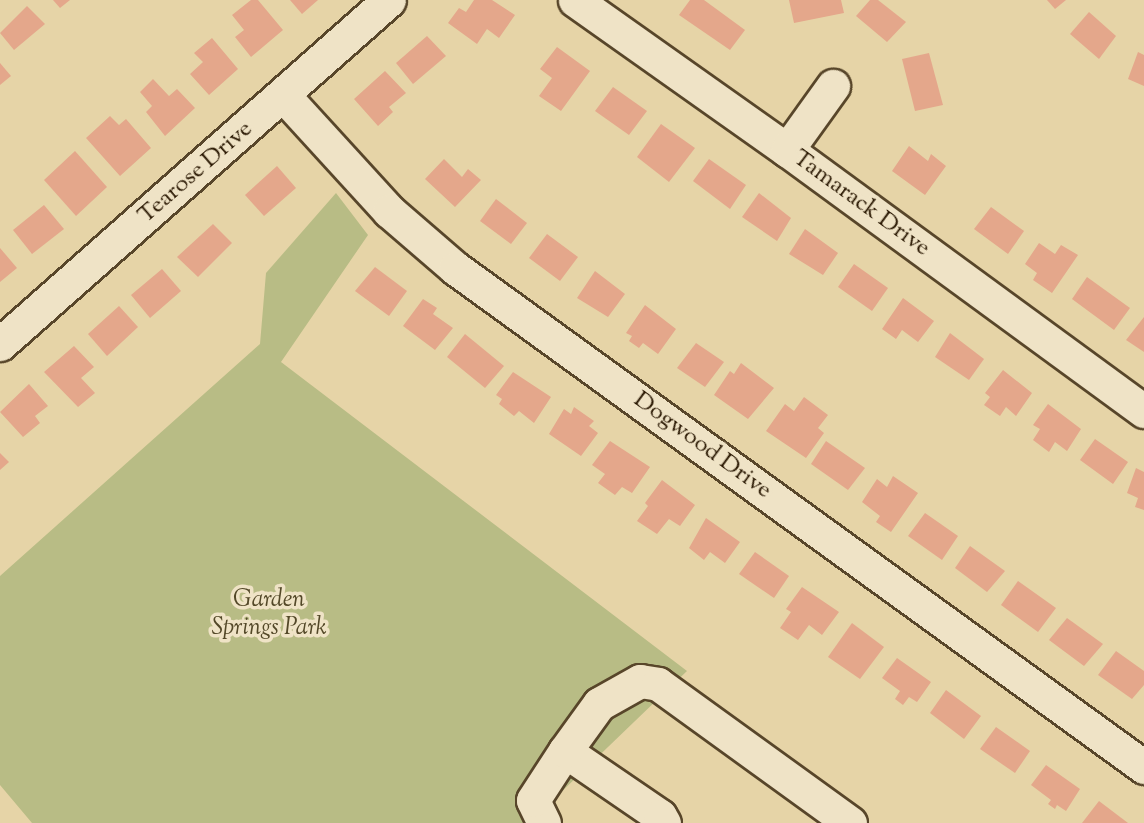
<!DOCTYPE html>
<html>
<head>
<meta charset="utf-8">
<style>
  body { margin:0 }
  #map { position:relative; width:1144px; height:823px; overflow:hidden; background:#e6d4a7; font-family:"Sorts Mill Goudy",serif }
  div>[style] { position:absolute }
  .green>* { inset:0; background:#b8bc85 }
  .building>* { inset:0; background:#e4a78b }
  .roads { filter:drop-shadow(2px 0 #58462a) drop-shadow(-2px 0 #58462a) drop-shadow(0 2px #58462a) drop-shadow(0 -2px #58462a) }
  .minor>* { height:33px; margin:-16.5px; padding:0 16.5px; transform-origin:16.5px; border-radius:16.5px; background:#efe3c6 }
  span { translate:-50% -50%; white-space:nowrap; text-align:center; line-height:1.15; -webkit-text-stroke:7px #efe3c6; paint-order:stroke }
  .street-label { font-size:24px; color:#281600 }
  .park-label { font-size:24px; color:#534828; font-style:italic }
</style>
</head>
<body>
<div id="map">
  <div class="green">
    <i style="clip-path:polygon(336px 193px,368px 235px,281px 362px,687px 671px,529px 823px,32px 823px,0 785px,0 576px,260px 344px,266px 273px)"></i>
  </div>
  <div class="building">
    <i style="clip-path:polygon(53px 0,70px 0,60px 8px)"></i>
    <i style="clip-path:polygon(251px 0,258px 0,283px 30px,251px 57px,235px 37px,244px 30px,232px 15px)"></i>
    <i style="clip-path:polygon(290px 0,318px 0,302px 14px)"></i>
    <i style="clip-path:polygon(474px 0,492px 0,515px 15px,499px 38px,487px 29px,477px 44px,448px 23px,459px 8px,466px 12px)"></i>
    <i style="clip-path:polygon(690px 0,704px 0,745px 30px,730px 50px,679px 15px)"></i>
    <i style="clip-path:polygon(789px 0,841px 0,844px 13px,794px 23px)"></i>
    <i style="clip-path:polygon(870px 0,878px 0,906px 22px,887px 42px,856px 16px)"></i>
    <i style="clip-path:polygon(1047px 0,1066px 0,1055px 9px)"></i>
    <i style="clip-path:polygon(27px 6px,45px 24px,14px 50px,0 33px)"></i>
    <i style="clip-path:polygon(1089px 12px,1116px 36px,1099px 59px,1070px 34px)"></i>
    <i style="clip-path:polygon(427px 36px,446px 56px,413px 84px,396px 63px)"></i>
    <i style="clip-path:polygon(212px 38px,238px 69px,209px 95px,190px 74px,203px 62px,194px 53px)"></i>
    <i style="clip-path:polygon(557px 47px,590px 71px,561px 111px,539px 96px,552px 78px,540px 69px)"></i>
    <i style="clip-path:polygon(1138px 52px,1144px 55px,1144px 86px,1128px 79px)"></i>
    <i style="clip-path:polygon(929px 53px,943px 105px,915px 111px,902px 59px)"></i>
    <i style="clip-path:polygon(0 63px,11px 76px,0 85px)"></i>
    <i style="clip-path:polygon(385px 71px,406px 93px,389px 107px,393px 112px,378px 126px,354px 99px)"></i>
    <i style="clip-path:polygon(153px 79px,169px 96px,177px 89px,195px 108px,165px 136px,146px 112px,152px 106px,140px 92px)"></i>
    <i style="clip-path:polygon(613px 87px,647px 111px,629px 135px,595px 111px)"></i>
    <i style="clip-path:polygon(110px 116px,119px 125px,126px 119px,151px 148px,120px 176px,86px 138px)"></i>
    <i style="clip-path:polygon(661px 124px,695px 148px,669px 182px,637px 157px)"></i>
    <i style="clip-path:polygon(909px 146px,928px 161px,931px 154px,946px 166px,925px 195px,892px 171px)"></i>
    <i style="clip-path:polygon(75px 151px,107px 187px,76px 216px,44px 180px)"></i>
    <i style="clip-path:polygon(444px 159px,462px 177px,468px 169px,481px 180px,455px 207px,425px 179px)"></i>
    <i style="clip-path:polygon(709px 159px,746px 185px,730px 209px,693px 181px)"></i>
    <i style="clip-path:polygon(277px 166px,296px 188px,264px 216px,245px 195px)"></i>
    <i style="clip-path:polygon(759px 193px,791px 218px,777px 241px,742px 217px)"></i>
    <i style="clip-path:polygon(496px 199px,527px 223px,511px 244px,480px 221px)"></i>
    <i style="clip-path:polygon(44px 205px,64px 229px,32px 254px,13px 230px)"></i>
    <i style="clip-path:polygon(991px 207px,1024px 231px,1008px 254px,974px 229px)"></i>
    <i style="clip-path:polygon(213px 224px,232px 243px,198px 277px,177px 257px)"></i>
    <i style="clip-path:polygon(805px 229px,838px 253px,823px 275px,789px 254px)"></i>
    <i style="clip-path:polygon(547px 234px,578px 257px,560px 281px,529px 258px)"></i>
    <i style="clip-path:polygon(1039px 243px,1055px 254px,1061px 245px,1078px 255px,1052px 293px,1033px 280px,1037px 273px,1025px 264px)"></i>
    <i style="clip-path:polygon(0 248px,17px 268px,0 282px)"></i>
    <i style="clip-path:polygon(854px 264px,888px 288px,872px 311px,838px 287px)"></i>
    <i style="clip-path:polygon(375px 267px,407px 291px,389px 316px,355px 291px)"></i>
    <i style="clip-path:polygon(162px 269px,181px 291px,150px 318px,131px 295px)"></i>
    <i style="clip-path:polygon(595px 271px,625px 294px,608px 317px,577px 298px)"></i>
    <i style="clip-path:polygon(1087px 277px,1130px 308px,1114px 330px,1072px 299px)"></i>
    <i style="clip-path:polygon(903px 298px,934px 321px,918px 342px,902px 330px,896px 339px,882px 329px)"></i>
    <i style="clip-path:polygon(423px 299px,437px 308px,433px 314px,453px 328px,435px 350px,403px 326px)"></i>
    <i style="clip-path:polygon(645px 305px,676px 329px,658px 354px,643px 343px,639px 348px,629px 341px,632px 336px,626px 333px)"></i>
    <i style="clip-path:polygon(119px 306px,138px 327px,107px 356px,88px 334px)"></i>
    <i style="clip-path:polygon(1144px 317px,1144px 352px,1126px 340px)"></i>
    <i style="clip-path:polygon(950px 333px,984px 359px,969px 380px,935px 357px)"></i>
    <i style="clip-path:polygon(465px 334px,504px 366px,485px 388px,447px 357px)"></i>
    <i style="clip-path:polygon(696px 343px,724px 362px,705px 387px,677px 368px)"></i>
    <i style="clip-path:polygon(74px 346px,94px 367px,81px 378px,95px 393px,78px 407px,44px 372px)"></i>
    <i style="clip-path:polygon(741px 363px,774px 388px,748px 419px,714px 395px,730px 371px,734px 374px)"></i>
    <i style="clip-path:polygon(1003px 370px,1032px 393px,1016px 416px,1006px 407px,1000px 416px,984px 405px,990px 397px,985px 393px)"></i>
    <i style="clip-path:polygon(513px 372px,551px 397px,534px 423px,519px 411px,514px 416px,499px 404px,502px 399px,496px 395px)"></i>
    <i style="clip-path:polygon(29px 384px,48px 406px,35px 416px,40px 423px,23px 437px,0 412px)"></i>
    <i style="clip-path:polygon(804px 397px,828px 415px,818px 428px,824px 433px,806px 458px,766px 431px,785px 404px,794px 411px)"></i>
    <i style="clip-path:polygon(1048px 404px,1081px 429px,1067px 451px,1055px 442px,1049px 452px,1033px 440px,1040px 429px,1033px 425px)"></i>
    <i style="clip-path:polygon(574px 407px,594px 421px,589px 426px,598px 433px,581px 456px,549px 434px,564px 409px,571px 414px)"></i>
    <i style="clip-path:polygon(1095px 439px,1128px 462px,1113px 484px,1080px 460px)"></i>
    <i style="clip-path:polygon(610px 441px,650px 467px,632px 493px,622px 487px,615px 495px,598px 483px,605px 474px,592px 465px)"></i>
    <i style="clip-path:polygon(826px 441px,865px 468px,848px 490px,811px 464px)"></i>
    <i style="clip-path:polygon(0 453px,9px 462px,0 470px)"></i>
    <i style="clip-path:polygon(1136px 468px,1144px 472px,1144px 510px,1135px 507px,1138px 498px,1127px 493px)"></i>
    <i style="clip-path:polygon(893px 476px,918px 493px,891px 532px,876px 522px,880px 516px,862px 502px,877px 479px,887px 487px)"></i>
    <i style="clip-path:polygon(662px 480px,695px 505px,680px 526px,669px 519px,657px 534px,637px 521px,648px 506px,645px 503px)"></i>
    <i style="clip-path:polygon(925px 513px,958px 536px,942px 560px,908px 536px)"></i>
    <i style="clip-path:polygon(706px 518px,740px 542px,725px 563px,710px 552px,704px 560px,689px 548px)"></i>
    <i style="clip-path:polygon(970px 546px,1005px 571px,987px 592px,955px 568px)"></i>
    <i style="clip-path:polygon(755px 552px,789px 576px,774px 598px,739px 574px)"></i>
    <i style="clip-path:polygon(1018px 581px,1056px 608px,1038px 632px,1001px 605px)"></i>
    <i style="clip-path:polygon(802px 587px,839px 612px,822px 635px,809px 625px,798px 640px,780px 628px,791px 612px,786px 609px)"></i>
    <i style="clip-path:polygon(1067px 618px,1103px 644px,1084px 666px,1049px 640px)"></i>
    <i style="clip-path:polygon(852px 623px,884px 647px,860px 679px,828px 657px)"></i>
    <i style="clip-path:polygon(1116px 651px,1144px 671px,1144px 685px,1132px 699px,1098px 675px)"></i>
    <i style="clip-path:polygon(897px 658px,931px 682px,917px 702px,909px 697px,903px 705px,895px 699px,900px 691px,882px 678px)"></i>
    <i style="clip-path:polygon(946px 690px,981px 716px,964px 739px,930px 713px)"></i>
    <i style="clip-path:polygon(996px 727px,1030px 751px,1015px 773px,980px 749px)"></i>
    <i style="clip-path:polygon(1046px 765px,1080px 789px,1066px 811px,1057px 805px,1055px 809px,1048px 804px,1051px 800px,1031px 785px)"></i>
    <i style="clip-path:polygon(1099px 801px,1128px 823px,1082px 823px)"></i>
  </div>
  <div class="roads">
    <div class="minor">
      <i style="left:575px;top:0;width:260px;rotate:35.3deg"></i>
      <i style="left:787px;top:150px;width:442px;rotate:36.2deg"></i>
      <i style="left:284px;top:96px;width:156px;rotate:47.6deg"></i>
      <i style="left:389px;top:211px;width:87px;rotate:40.8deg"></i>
      <i style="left:455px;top:268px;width:851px;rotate:35.91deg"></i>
      <i style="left:787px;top:150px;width:79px;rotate:-54.3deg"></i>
      <i style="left:0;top:344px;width:519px;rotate:-41.49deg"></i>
      <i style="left:565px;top:751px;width:115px;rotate:34.4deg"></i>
      <i style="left:660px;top:816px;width:8px;rotate:60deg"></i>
      <i style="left:544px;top:823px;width:25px;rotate:-116deg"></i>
      <i style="left:533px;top:800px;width:59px;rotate:-56.9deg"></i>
      <i style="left:565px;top:751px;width:58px;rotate:-54.1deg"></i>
      <i style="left:599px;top:704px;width:47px;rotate:-29.3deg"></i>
      <i style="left:640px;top:681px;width:18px;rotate:9deg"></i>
      <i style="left:658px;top:684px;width:237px;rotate:35.9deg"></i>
    </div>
  </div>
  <div class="street-label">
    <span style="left:196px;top:173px;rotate:-41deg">Tearose Drive</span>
    <span style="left:861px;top:204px;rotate:36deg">Tamarack Drive</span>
    <span style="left:702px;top:446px;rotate:36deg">Dogwood Drive</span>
  </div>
  <div class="park-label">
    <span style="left:269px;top:615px">Garden<br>Springs Park</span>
  </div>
</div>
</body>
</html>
